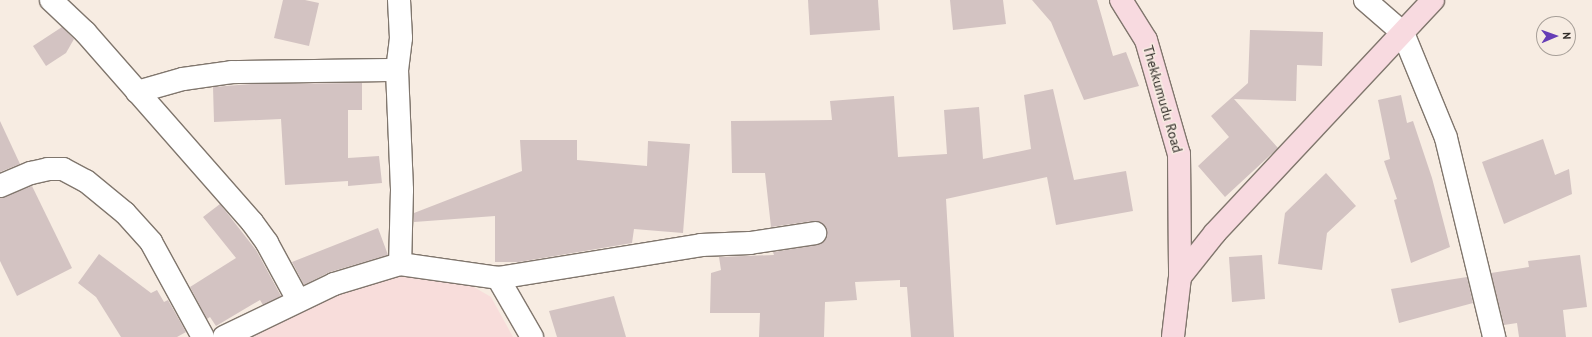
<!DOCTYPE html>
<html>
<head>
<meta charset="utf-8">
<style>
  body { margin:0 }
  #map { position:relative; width:1592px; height:337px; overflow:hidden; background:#f7ece2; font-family:"PT Sans",sans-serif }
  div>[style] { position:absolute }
  .education>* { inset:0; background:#f8dddb }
  .building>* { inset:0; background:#d3c3c2 }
  .roads { filter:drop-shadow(1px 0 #80766d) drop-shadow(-1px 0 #80766d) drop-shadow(0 1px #80766d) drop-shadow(0 -1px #80766d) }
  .street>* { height:22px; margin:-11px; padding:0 11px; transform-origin:11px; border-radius:11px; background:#fff }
  .secondary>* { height:22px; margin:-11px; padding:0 11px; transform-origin:11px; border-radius:11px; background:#f8dae0 }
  span { translate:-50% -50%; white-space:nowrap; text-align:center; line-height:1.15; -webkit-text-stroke:3px #f7ece2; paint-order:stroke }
  .street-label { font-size:14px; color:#302b28 }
  .north { position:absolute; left:1536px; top:16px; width:40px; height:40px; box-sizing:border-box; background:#f7ece2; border:1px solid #a79f98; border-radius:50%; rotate:88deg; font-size:11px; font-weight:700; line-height:16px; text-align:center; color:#302b28 }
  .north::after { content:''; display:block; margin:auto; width:14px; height:18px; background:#663db6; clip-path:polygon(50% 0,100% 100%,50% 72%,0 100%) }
</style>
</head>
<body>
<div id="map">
  <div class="education">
    <i style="clip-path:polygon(438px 266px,491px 297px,513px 337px,242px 337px,340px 288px)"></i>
  </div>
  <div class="building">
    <i style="clip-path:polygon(283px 0,305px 0,319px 3px,309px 46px,274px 38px)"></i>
    <i style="clip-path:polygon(808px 0,878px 0,880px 30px,810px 35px)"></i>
    <i style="clip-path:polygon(950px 0,1003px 0,1006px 24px,953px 30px)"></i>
    <i style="clip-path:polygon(1032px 0,1097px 0,1113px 56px,1126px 52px,1139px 86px,1084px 100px,1051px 22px)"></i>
    <i style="clip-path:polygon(62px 27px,74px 39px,66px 53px,46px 66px,33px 46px)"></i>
    <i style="clip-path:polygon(1250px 30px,1323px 32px,1322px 66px,1297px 65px,1296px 101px,1234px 99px,1278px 148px,1225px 197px,1198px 166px,1229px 137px,1211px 116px,1248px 83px)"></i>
    <i style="clip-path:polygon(362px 83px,362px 110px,348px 110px,348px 158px,379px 156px,382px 183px,348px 186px,348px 181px,285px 185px,281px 119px,214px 122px,213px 87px,251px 84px)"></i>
    <i style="clip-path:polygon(1053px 89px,1074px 180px,1126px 171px,1133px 211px,1056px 225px,1047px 177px,946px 199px,954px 337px,911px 337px,907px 287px,900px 287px,900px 280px,855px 282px,857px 300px,825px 302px,824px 337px,759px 337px,760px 313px,710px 313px,711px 273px,721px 270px,719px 257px,774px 255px,773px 252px,817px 245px,823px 242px,827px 231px,824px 225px,813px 221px,771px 227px,765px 173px,732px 173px,731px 121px,832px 120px,830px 101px,894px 96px,898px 157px,947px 154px,944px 110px,979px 107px,983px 159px,1031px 149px,1024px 95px)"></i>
    <i style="clip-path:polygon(1401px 95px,1407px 123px,1413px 121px,1432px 178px,1450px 247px,1411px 263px,1394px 200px,1397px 199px,1384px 161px,1390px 159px,1378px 100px)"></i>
    <i style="clip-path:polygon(0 121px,20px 164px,0 172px)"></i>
    <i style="clip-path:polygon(1543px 139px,1555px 175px,1569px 169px,1572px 194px,1504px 224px,1482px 162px)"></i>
    <i style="clip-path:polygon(520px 140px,577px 140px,577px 160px,647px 166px,648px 141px,690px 144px,683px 233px,634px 229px,632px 243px,519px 262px,495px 262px,495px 216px,414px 222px,414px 213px,522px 171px)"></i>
    <i style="clip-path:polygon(1326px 173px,1356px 206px,1327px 233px,1322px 270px,1278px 264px,1285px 213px)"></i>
    <i style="clip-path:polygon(32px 186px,72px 268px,17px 296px,0 261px,0 198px)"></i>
    <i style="clip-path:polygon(220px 204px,256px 250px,281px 296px,263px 305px,260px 300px,216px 326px,210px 317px,207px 319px,190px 287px,236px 258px,203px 217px)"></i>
    <i style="clip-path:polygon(378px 228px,388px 255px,330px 272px,304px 285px,292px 262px)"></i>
    <i style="clip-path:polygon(99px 254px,151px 293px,157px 290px,164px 302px,168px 300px,186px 332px,177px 337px,121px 337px,96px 297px,78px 283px)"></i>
    <i style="clip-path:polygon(1262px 255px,1265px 299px,1232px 302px,1229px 257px)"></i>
    <i style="clip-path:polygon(1580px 255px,1587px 307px,1563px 310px,1566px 337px,1519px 337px,1517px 323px,1504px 325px,1491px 273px,1529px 267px,1528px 261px)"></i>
    <i style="clip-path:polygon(1467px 277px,1473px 303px,1399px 323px,1391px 289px)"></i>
    <i style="clip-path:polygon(614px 296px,626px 337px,557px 337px,549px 311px)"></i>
  </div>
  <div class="roads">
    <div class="street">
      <i style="left:51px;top:0;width:47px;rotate:43.3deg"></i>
      <i style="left:85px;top:32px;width:253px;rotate:48.7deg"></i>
      <i style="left:252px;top:222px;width:26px;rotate:54deg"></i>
      <i style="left:267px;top:243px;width:65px;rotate:61.5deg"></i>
      <i style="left:399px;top:0;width:38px;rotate:87deg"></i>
      <i style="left:401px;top:38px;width:32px;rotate:97deg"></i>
      <i style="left:397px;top:70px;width:120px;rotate:87.6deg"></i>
      <i style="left:402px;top:190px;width:74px;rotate:91.5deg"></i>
      <i style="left:1365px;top:0;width:50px;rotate:41deg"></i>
      <i style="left:1403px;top:33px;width:113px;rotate:67.7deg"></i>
      <i style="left:1446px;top:138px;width:205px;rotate:76.4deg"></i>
      <i style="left:137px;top:92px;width:48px;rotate:-15.8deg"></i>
      <i style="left:183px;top:79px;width:49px;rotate:-8.1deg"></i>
      <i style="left:232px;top:72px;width:165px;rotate:-0.7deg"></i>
      <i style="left:0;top:186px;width:34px;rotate:-23deg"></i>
      <i style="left:31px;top:173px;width:17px;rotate:-13deg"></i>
      <i style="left:48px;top:169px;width:15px"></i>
      <i style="left:63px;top:169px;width:26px;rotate:28deg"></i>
      <i style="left:86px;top:181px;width:50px;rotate:39.4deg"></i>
      <i style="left:125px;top:213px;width:39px;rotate:48deg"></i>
      <i style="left:151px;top:242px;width:108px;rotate:61.3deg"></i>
      <i style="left:498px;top:278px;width:206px;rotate:-9.2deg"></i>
      <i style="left:701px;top:245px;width:49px;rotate:-2.3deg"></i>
      <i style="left:750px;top:243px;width:66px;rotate:-8.7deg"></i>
      <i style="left:224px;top:337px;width:122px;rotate:-25.7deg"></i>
      <i style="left:334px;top:284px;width:69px;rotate:-16.9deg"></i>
      <i style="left:400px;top:264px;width:99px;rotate:8.1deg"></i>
      <i style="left:498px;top:278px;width:68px;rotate:60deg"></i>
    </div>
    <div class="secondary">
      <i style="left:1121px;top:0;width:47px;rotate:58deg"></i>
      <i style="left:1146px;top:40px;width:119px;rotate:73.9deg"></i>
      <i style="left:1179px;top:154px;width:123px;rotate:89.5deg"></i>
      <i style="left:1180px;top:277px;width:60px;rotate:96.7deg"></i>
      <i style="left:1180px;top:277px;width:56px;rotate:-51.5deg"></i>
      <i style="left:1215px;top:233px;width:319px;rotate:-46.9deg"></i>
    </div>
  </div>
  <div class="street-label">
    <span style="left:1163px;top:99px;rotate:74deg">Thekkumudu Road</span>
  </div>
  <div class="north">N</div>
</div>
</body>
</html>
